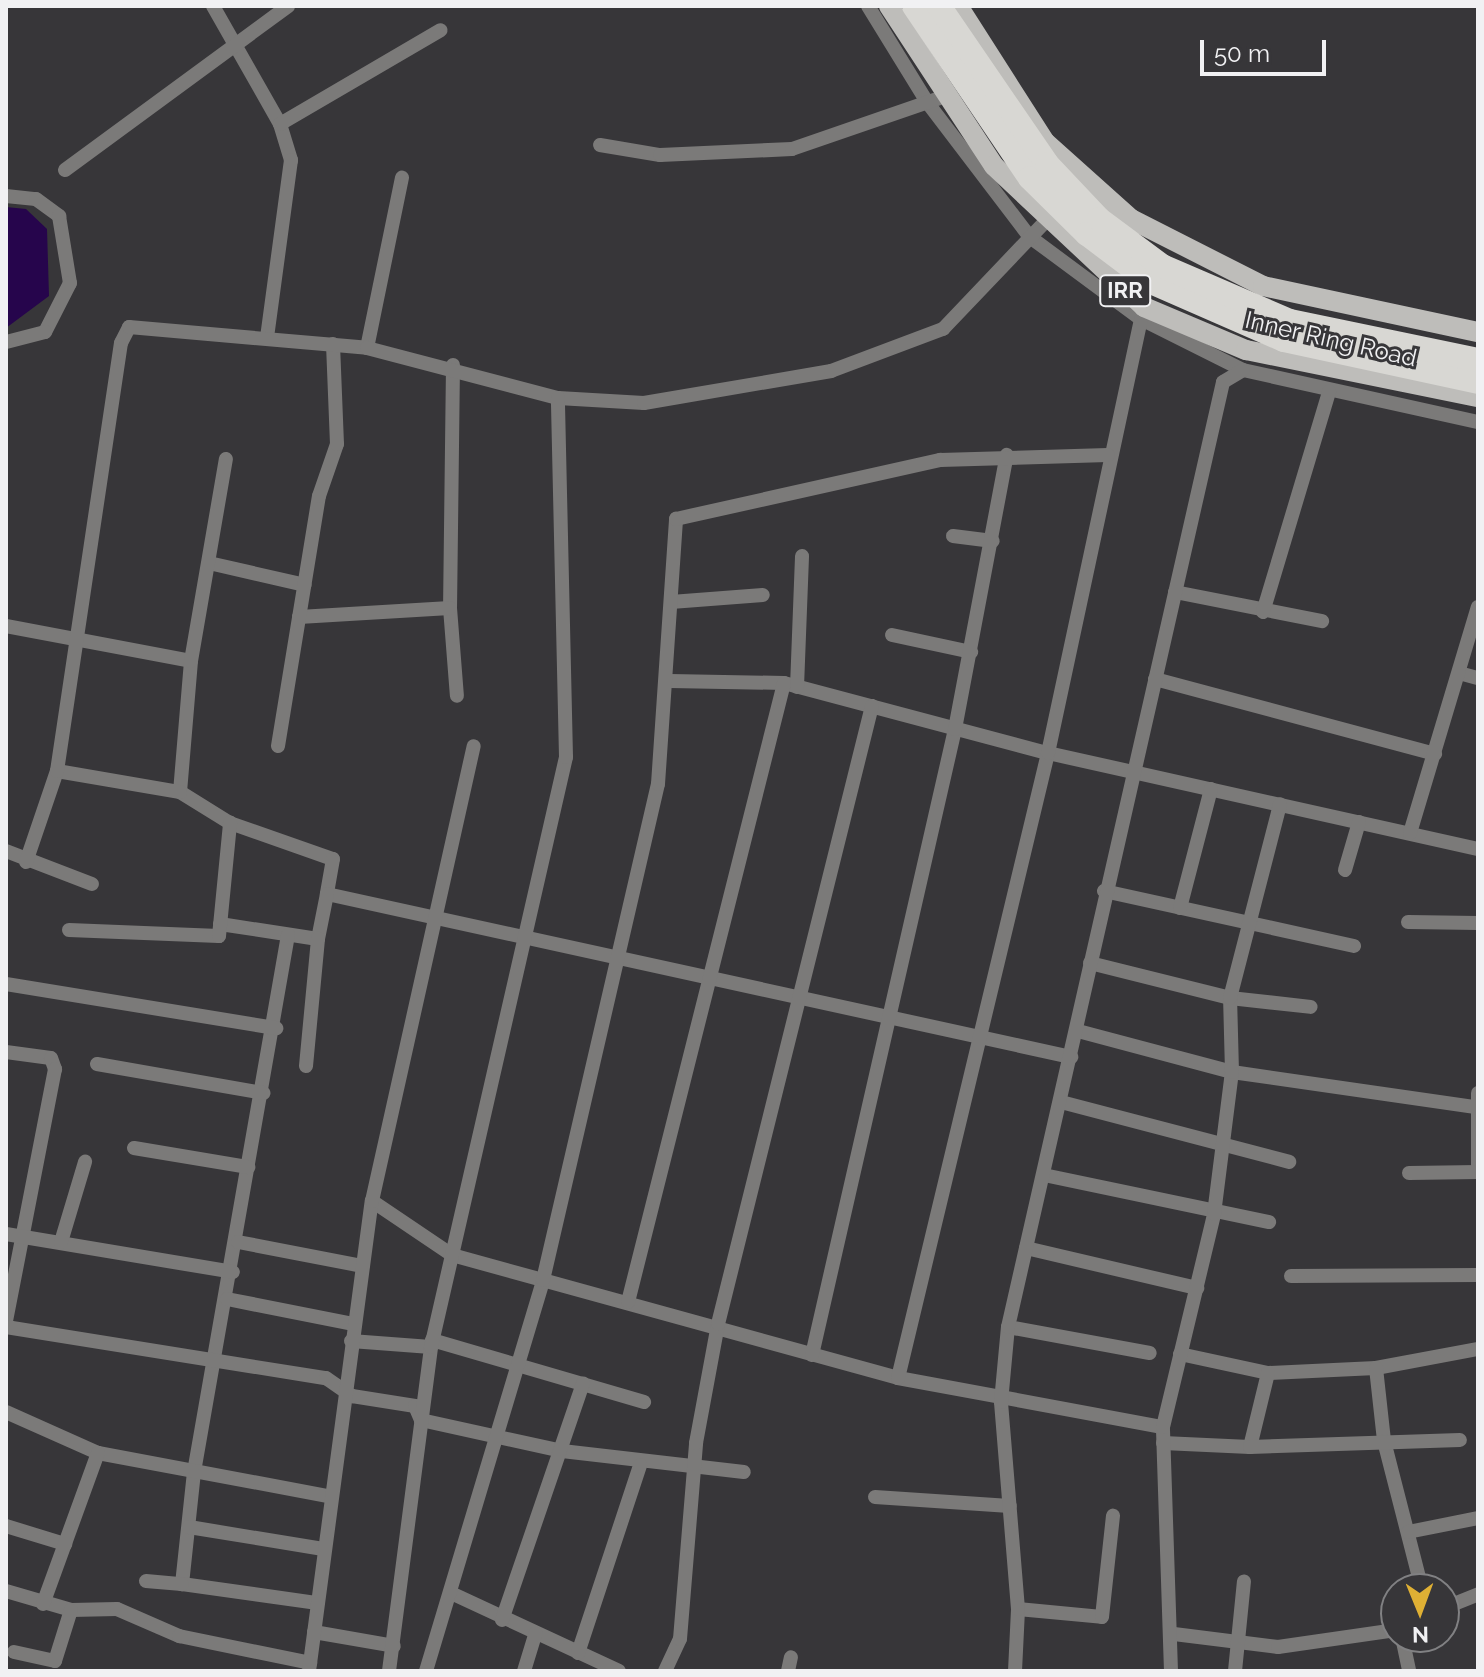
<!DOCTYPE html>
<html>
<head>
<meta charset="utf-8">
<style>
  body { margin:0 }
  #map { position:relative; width:1484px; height:1677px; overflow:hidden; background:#373639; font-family:Raleway,sans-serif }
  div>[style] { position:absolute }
  .water>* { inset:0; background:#26054c }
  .minor>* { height:14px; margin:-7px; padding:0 7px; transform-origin:7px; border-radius:7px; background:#7b7a79 }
  .primary>* { height:20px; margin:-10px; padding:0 10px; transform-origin:10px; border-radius:10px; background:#bebdba }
  .motorway>* { height:24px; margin:-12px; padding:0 12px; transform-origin:12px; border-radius:12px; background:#d8d7d3 }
  span { translate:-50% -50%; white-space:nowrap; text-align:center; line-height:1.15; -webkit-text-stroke:6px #373639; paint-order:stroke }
  .shield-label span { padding:2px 6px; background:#373639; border:2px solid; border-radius:6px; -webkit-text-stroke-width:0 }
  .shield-label { font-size:22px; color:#f1f1f3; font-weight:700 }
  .street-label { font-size:24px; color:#f1f1f3 }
  .frame { position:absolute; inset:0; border:8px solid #f1f1f3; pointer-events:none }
  .north { position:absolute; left:1380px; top:1573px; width:80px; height:80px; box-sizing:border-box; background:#373639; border:2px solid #818183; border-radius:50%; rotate:179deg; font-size:22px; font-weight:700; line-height:32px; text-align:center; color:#f1f1f3 }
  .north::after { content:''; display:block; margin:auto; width:28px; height:36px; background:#dfb034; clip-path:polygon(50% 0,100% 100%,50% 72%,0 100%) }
  .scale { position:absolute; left:1200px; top:40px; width:126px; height:36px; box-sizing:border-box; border:4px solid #f1f1f3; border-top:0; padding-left:10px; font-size:24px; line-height:28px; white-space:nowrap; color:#f1f1f3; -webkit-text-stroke:6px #373639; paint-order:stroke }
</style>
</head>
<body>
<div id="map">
  <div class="water">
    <i style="clip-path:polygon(6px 207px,26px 209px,47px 229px,49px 296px,6px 328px)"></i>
  </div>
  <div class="minor">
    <i style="left:213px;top:6px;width:136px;rotate:60.4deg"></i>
    <i style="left:280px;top:124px;width:38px;rotate:73deg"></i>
    <i style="left:291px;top:160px;width:179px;rotate:97.7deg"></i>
    <i style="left:868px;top:6px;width:113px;rotate:58.4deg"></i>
    <i style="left:927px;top:102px;width:170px;rotate:52.7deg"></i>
    <i style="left:1030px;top:237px;width:138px;rotate:36.5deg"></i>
    <i style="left:1141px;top:319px;width:114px;rotate:26.6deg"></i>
    <i style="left:1243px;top:370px;width:241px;rotate:12.5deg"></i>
    <i style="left:280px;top:124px;width:186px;rotate:-30.3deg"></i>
    <i style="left:600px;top:145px;width:61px;rotate:9.5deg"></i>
    <i style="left:660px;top:155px;width:132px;rotate:-2.6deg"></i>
    <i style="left:792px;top:149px;width:166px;rotate:-19deg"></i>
    <i style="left:65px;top:170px;width:277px;rotate:-36.3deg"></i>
    <i style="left:6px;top:196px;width:30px;rotate:6deg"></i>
    <i style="left:36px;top:199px;width:29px;rotate:36deg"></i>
    <i style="left:59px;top:216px;width:68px;rotate:80.7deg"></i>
    <i style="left:70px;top:283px;width:55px;rotate:117deg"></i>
    <i style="left:45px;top:332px;width:40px;rotate:165.6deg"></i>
    <i style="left:367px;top:348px;width:174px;rotate:-78.4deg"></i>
    <i style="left:453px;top:365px;width:243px;rotate:90.7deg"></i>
    <i style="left:450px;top:608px;width:88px;rotate:85.5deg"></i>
    <i style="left:953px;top:536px;width:40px;rotate:7.1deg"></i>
    <i style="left:209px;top:563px;width:98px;rotate:12.9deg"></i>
    <i style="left:1175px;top:592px;width:150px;rotate:11.2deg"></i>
    <i style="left:671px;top:602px;width:92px;rotate:-4.4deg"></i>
    <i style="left:1263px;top:612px;width:230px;rotate:-73.3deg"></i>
    <i style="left:299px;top:617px;width:151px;rotate:-3.4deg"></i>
    <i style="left:6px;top:626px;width:188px;rotate:10.7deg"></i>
    <i style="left:191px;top:661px;width:131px;rotate:94.8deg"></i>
    <i style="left:180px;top:792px;width:59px;rotate:31.8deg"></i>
    <i style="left:230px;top:823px;width:109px;rotate:19.3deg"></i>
    <i style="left:333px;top:859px;width:36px;rotate:100deg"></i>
    <i style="left:327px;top:894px;width:762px;rotate:12.36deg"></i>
    <i style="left:892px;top:635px;width:81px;rotate:12.1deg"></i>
    <i style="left:191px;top:661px;width:205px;rotate:-80.2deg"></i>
    <i style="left:1459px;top:673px;width:20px;rotate:15deg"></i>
    <i style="left:1155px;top:679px;width:290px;rotate:15deg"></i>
    <i style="left:670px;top:681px;width:114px;rotate:1deg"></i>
    <i style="left:784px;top:683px;width:273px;rotate:14.9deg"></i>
    <i style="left:1048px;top:753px;width:441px;rotate:12.6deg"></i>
    <i style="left:797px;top:687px;width:131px;rotate:-87.8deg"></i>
    <i style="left:278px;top:746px;width:253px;rotate:-80.7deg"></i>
    <i style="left:319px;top:496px;width:55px;rotate:-70.9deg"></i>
    <i style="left:337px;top:444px;width:100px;rotate:-92.3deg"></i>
    <i style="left:57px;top:771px;width:125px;rotate:9.7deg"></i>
    <i style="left:1410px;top:833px;width:236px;rotate:-73.3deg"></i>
    <i style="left:6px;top:851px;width:92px;rotate:21deg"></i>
    <i style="left:26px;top:862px;width:96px;rotate:-71.2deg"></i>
    <i style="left:57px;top:771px;width:433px;rotate:-81.5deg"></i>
    <i style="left:121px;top:343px;width:18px;rotate:-63deg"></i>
    <i style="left:129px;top:327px;width:239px;rotate:5deg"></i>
    <i style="left:367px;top:348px;width:197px;rotate:14.7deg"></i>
    <i style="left:558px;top:398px;width:86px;rotate:3.3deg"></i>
    <i style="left:644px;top:403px;width:190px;rotate:-9.7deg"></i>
    <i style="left:831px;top:371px;width:120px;rotate:-20.6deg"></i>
    <i style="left:943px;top:329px;width:149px;rotate:-46.4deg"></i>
    <i style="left:1345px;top:870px;width:50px;rotate:-73.7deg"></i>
    <i style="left:1104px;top:891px;width:256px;rotate:12.4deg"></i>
    <i style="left:1180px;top:908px;width:123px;rotate:-75.4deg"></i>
    <i style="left:1408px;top:922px;width:70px;rotate:0.8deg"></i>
    <i style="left:220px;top:924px;width:99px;rotate:8.7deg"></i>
    <i style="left:318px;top:939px;width:46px;rotate:-78.7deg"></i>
    <i style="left:69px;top:930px;width:150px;rotate:2.3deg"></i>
    <i style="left:219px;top:936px;width:114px;rotate:-84.4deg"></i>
    <i style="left:288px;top:935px;width:545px;rotate:99.93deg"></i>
    <i style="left:194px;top:1472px;width:113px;rotate:96.1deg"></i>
    <i style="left:182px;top:1584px;width:137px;rotate:8deg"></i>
    <i style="left:1090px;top:963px;width:144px;rotate:14deg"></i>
    <i style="left:1230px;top:998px;width:81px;rotate:6.3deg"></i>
    <i style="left:6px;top:984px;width:274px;rotate:9.3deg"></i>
    <i style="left:1078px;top:1031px;width:159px;rotate:14.9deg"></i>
    <i style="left:1232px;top:1072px;width:246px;rotate:8.2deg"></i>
    <i style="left:6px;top:1052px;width:45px;rotate:7.6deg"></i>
    <i style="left:51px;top:1058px;width:12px;rotate:70deg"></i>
    <i style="left:55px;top:1069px;width:257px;rotate:101deg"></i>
    <i style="left:97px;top:1064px;width:169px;rotate:9.9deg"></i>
    <i style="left:306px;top:1066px;width:128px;rotate:-84.6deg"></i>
    <i style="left:1478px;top:1093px;width:79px;rotate:90deg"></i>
    <i style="left:1061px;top:1102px;width:236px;rotate:14.7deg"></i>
    <i style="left:134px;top:1148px;width:116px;rotate:9.5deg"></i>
    <i style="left:1409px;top:1173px;width:69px;rotate:-0.8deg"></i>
    <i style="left:1044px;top:1175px;width:230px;rotate:11.8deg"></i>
    <i style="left:372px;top:1201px;width:97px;rotate:34deg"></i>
    <i style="left:452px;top:1255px;width:463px;rotate:15.4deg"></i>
    <i style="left:898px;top:1378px;width:269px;rotate:10.5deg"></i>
    <i style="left:6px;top:1234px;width:230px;rotate:9.5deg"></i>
    <i style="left:61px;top:1242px;width:84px;rotate:-73.3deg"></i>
    <i style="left:238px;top:1242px;width:127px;rotate:10.9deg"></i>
    <i style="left:1026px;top:1248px;width:176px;rotate:13.2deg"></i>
    <i style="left:1291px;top:1276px;width:187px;rotate:-0.3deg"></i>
    <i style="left:227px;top:1299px;width:128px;rotate:11.2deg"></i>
    <i style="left:628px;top:1302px;width:638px;rotate:-75.85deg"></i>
    <i style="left:6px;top:1327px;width:324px;rotate:9.1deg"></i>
    <i style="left:326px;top:1378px;width:32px;rotate:35deg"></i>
    <i style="left:352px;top:1396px;width:64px;rotate:9deg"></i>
    <i style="left:415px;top:1406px;width:15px;rotate:67deg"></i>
    <i style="left:421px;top:1420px;width:144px;rotate:12.4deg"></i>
    <i style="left:562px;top:1451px;width:183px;rotate:6.6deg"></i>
    <i style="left:1008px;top:1327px;width:144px;rotate:10.4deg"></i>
    <i style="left:432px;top:1340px;width:221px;rotate:16.3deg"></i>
    <i style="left:351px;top:1341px;width:80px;rotate:4.3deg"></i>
    <i style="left:1180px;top:1354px;width:90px;rotate:12.2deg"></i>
    <i style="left:1268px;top:1373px;width:108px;rotate:-2.7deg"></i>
    <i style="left:1376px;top:1368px;width:104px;rotate:-10.6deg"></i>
    <i style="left:812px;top:1355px;width:642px;rotate:-77.13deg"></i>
    <i style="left:955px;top:729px;width:279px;rotate:-79.3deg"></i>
    <i style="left:1376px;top:1368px;width:73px;rotate:83.7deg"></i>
    <i style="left:1384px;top:1441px;width:153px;rotate:75.6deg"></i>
    <i style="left:898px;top:1378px;width:643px;rotate:-76.5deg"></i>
    <i style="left:1048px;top:753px;width:456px;rotate:-77.9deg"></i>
    <i style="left:6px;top:1412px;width:101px;rotate:24deg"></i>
    <i style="left:98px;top:1453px;width:238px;rotate:10.6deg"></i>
    <i style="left:1163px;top:1443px;width:87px;rotate:2.6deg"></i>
    <i style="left:1250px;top:1447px;width:76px;rotate:-76.3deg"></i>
    <i style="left:1250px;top:1447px;width:210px;rotate:-1.9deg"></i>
    <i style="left:875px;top:1497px;width:135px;rotate:3.8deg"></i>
    <i style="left:6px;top:1526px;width:62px;rotate:17deg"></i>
    <i style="left:189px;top:1527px;width:136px;rotate:9.3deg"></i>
    <i style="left:1408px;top:1532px;width:71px;rotate:-11.3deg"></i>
    <i style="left:146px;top:1581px;width:36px;rotate:5deg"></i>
    <i style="left:6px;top:1591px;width:68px;rotate:16.3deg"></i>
    <i style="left:71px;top:1610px;width:46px;rotate:-1.2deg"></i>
    <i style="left:117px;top:1609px;width:68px;rotate:23.5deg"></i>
    <i style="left:179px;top:1636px;width:134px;rotate:11.6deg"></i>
    <i style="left:451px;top:1593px;width:185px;rotate:24.9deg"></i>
    <i style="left:43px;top:1604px;width:161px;rotate:-70deg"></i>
    <i style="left:1444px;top:1608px;width:37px;rotate:-22deg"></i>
    <i style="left:1018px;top:1609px;width:84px;rotate:5.4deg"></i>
    <i style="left:1102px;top:1617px;width:102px;rotate:-83.8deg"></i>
    <i style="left:502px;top:1620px;width:250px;rotate:-71.1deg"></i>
    <i style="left:314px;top:1632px;width:81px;rotate:9.9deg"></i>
    <i style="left:1174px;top:1634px;width:105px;rotate:7.1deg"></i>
    <i style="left:1278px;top:1647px;width:119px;rotate:-8.2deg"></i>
    <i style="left:1402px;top:1637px;width:35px;rotate:78deg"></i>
    <i style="left:14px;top:1652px;width:42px;rotate:12.4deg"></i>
    <i style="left:55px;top:1661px;width:53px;rotate:-72.6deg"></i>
    <i style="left:578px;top:1653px;width:198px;rotate:-71.7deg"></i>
    <i style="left:309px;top:1671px;width:474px;rotate:-82.4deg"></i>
    <i style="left:372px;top:1201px;width:466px;rotate:-77.4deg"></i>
    <i style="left:389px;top:1671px;width:327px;rotate:-82.6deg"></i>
    <i style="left:431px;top:1347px;width:605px;rotate:-77.11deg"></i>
    <i style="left:566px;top:757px;width:359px;rotate:-91.3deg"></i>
    <i style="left:426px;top:1671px;width:408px;rotate:-73.3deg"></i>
    <i style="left:543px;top:1280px;width:509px;rotate:-76.95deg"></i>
    <i style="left:658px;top:784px;width:266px;rotate:-86.1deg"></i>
    <i style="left:676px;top:519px;width:271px;rotate:-12.6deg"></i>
    <i style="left:940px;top:460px;width:168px;rotate:-1.7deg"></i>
    <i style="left:524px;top:1671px;width:39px;rotate:-73deg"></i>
    <i style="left:665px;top:1671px;width:35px;rotate:-65deg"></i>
    <i style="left:680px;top:1639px;width:197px;rotate:-85.3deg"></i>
    <i style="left:696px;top:1443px;width:121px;rotate:-79.5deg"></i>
    <i style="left:718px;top:1324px;width:637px;rotate:-76.01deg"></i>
    <i style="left:788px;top:1671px;width:14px;rotate:-78deg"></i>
    <i style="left:1015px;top:1671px;width:62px;rotate:-87.2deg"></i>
    <i style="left:1018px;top:1609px;width:208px;rotate:-94.7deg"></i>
    <i style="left:1001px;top:1402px;width:75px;rotate:-84.7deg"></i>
    <i style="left:1008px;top:1327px;width:969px;rotate:-77.18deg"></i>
    <i style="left:1223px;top:382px;width:23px;rotate:-31deg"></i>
    <i style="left:1171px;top:1671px;width:244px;rotate:-91.9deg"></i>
    <i style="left:1163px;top:1427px;width:219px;rotate:-76.5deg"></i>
    <i style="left:1214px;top:1214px;width:143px;rotate:-82.8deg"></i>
    <i style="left:1232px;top:1072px;width:74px;rotate:-91.5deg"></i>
    <i style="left:1230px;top:998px;width:200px;rotate:-75.5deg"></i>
    <i style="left:1235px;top:1671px;width:90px;rotate:-84.3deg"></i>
  </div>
  <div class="primary">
    <i style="left:889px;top:6px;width:191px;rotate:56.7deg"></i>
    <i style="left:994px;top:166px;width:206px;rotate:43.2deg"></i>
    <i style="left:1144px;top:307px;width:111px;rotate:22.9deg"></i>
    <i style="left:1246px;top:350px;width:237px;rotate:11.5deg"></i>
    <i style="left:958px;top:6px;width:161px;rotate:57.4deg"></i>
    <i style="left:1045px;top:142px;width:115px;rotate:41.8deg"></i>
    <i style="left:1131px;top:219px;width:148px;rotate:26.9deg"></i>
    <i style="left:1263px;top:286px;width:220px;rotate:12.1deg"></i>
  </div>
  <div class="motorway">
    <i style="left:914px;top:6px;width:207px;rotate:56deg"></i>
    <i style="left:1030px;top:178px;width:80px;rotate:44.5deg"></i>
    <i style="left:1087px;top:234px;width:80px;rotate:36.9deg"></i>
    <i style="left:1151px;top:282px;width:145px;rotate:23.6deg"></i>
    <i style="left:1284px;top:340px;width:198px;rotate:12.2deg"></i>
    <i style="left:939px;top:6px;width:191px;rotate:55.6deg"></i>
    <i style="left:1047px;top:164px;width:76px;rotate:46.6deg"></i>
    <i style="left:1099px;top:219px;width:79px;rotate:36.7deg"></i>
    <i style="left:1162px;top:266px;width:139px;rotate:23.3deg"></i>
    <i style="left:1290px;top:321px;width:192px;rotate:11.7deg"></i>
  </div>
  <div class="shield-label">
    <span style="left:1125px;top:291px">IRR</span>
  </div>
  <div class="street-label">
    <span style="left:1331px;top:339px;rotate:13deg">Inner Ring Road</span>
  </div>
  <div class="frame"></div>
  <div class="north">N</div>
  <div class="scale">50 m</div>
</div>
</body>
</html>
